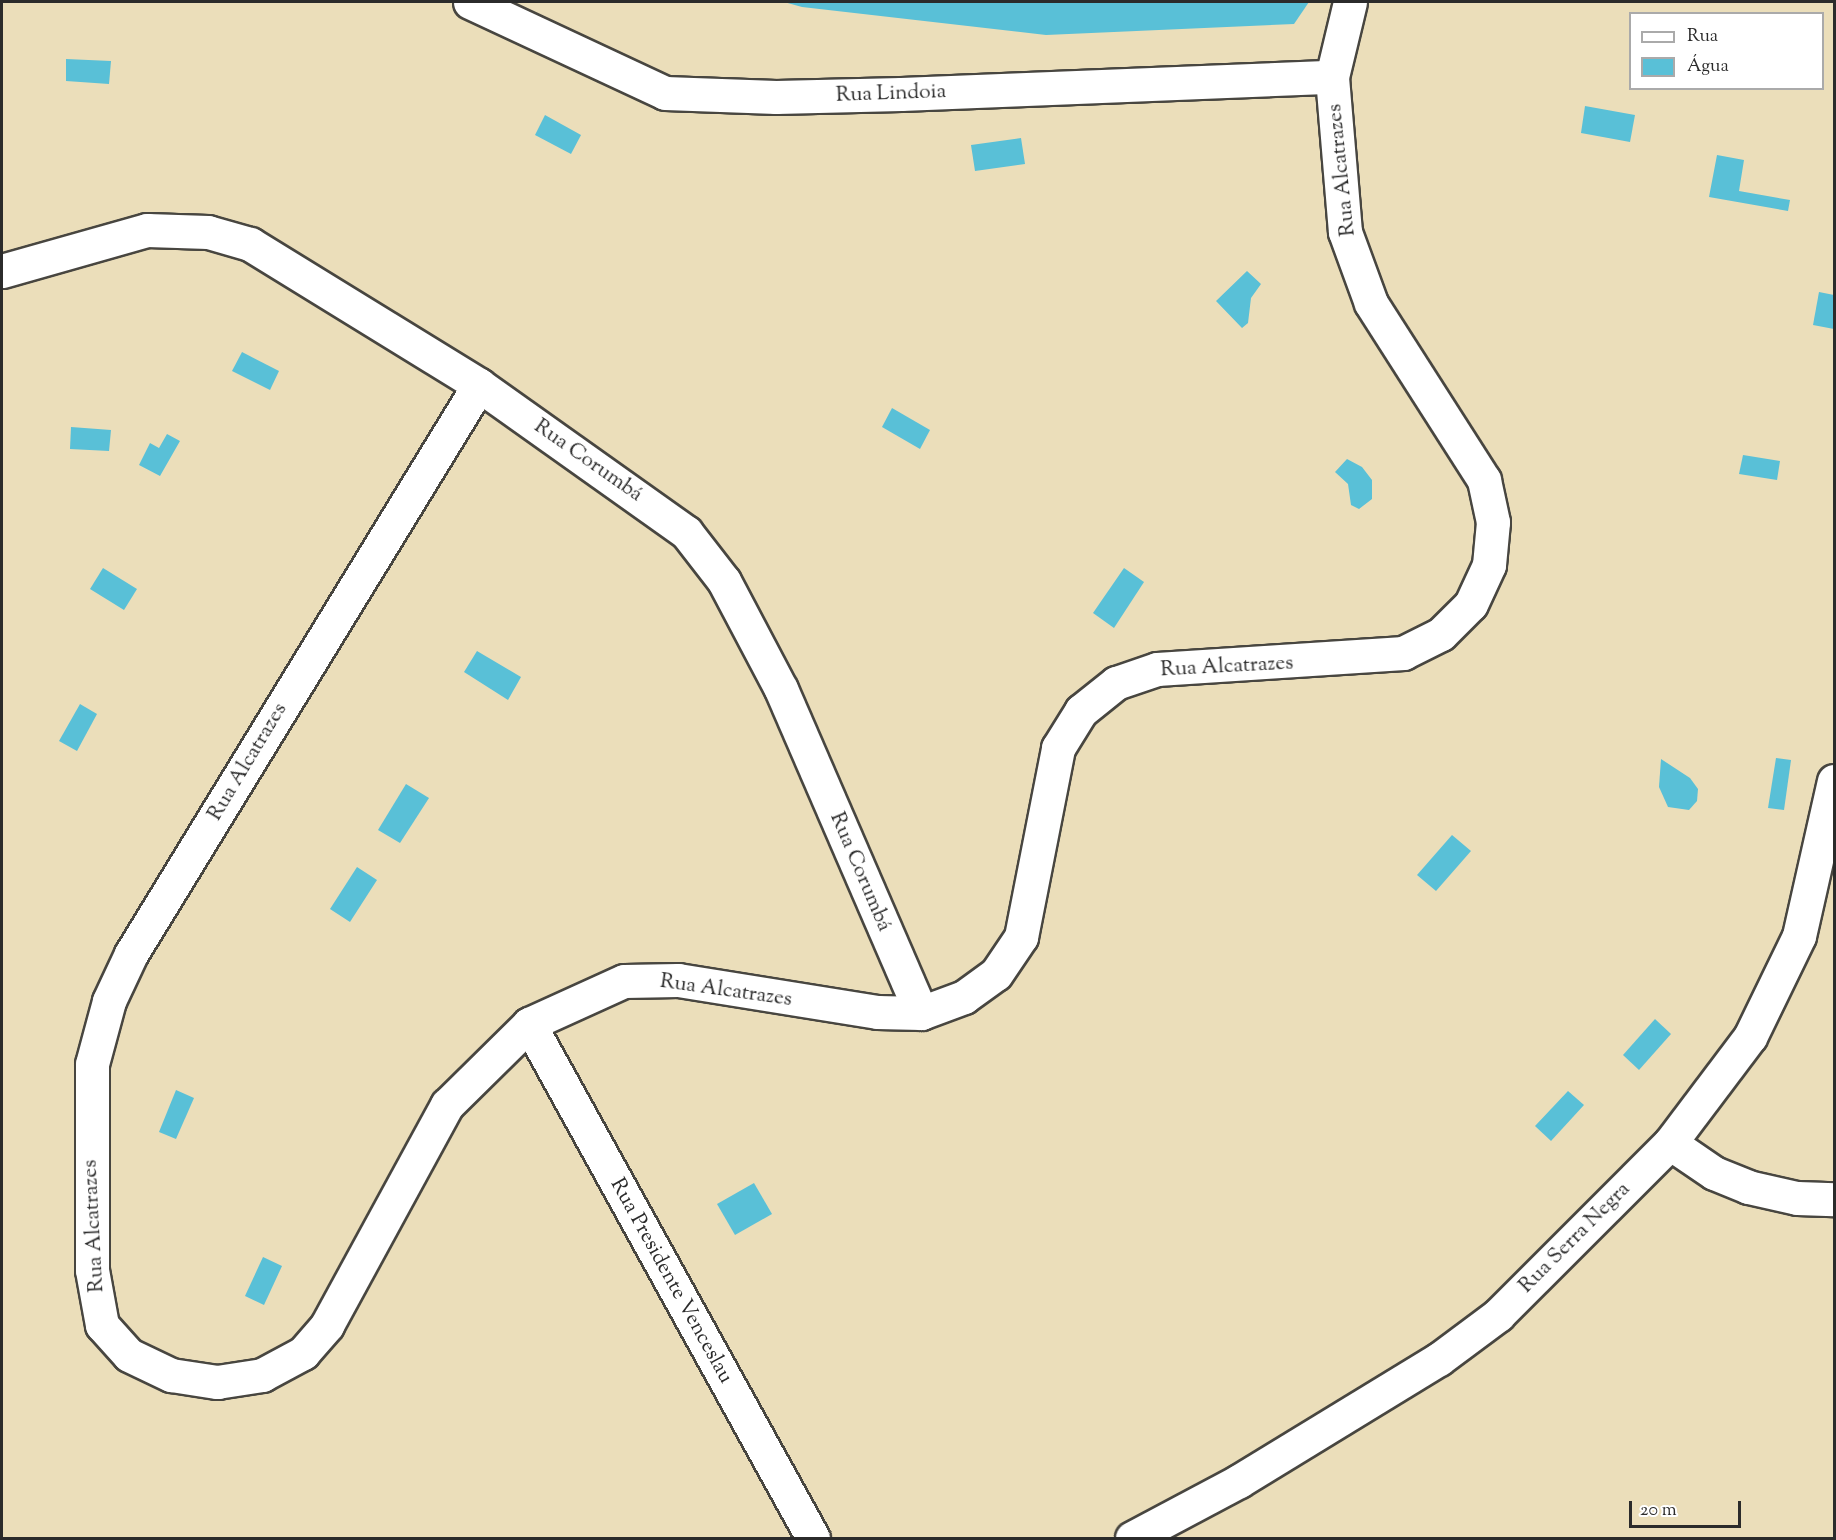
<!DOCTYPE html>
<html>
<head>
<meta charset="utf-8">
<style>
  body { margin:0 }
  #map { position:relative; width:1836px; height:1540px; overflow:hidden; background:#ebdeba; font-family:"Sorts Mill Goudy",serif }
  div>[style] { position:absolute }
  .water>* { inset:0; background:#59c0d7 }
  .roads { filter:drop-shadow(2px 0 #484640) drop-shadow(-2px 0 #484640) drop-shadow(0 2px #484640) drop-shadow(0 -2px #484640) }
  .minor>* { height:33px; margin:-16.5px; padding:0 16.5px; transform-origin:16.5px; border-radius:16.5px; background:#fff }
  span { translate:-50% -50%; white-space:nowrap; text-align:center; line-height:1.15; -webkit-text-stroke:4.5px #fff; paint-order:stroke }
  .street-label { font-size:21px; color:#2b2b2b }
  .frame { position:absolute; inset:0; border:3px solid #2b2b2b; pointer-events:none }
  .legend { position:absolute; left:1629px; top:12px; width:195px; height:78px; box-sizing:border-box; background:#fff; border:2px solid #aaa; margin:0; padding:8px 10px; list-style:none; font-size:18px; color:#2b2b2b }
  .legend li { display:flex; align-items:center; gap:12px; height:30px }
  .legend b { width:30px; border:2px solid #aaa }
  .scale { position:absolute; left:1629px; top:1501px; width:112px; height:27px; box-sizing:border-box; border:3px solid #2b2b2b; border-top:0; padding-left:8px; font-size:18px; line-height:21px; white-space:nowrap; color:#2b2b2b; -webkit-text-stroke:4px #fff; paint-order:stroke }
</style>
</head>
<body>
<div id="map">
  <div class="water">
    <i style="clip-path:polygon(784px 2px,1309px 2px,1294px 24px,1046px 35px,802px 7px)"></i>
    <i style="clip-path:polygon(66px 59px,111px 61px,109px 84px,66px 81px)"></i>
    <i style="clip-path:polygon(1585px 106px,1635px 115px,1630px 142px,1581px 133px)"></i>
    <i style="clip-path:polygon(545px 115px,581px 135px,571px 154px,535px 135px)"></i>
    <i style="clip-path:polygon(1021px 138px,1025px 164px,975px 171px,971px 145px)"></i>
    <i style="clip-path:polygon(1717px 155px,1744px 160px,1739px 191px,1790px 200px,1788px 211px,1709px 197px)"></i>
    <i style="clip-path:polygon(1247px 271px,1261px 284px,1251px 298px,1248px 323px,1242px 328px,1216px 301px)"></i>
    <i style="clip-path:polygon(1819px 292px,1834px 295px,1834px 329px,1813px 325px)"></i>
    <i style="clip-path:polygon(242px 352px,279px 371px,270px 390px,232px 371px)"></i>
    <i style="clip-path:polygon(892px 408px,930px 430px,920px 449px,882px 427px)"></i>
    <i style="clip-path:polygon(71px 427px,111px 430px,109px 451px,70px 449px)"></i>
    <i style="clip-path:polygon(167px 434px,180px 441px,160px 476px,139px 465px,150px 443px,159px 448px)"></i>
    <i style="clip-path:polygon(1743px 455px,1780px 461px,1777px 480px,1739px 474px)"></i>
    <i style="clip-path:polygon(1347px 459px,1362px 467px,1372px 480px,1372px 499px,1359px 509px,1351px 505px,1348px 484px,1335px 472px)"></i>
    <i style="clip-path:polygon(103px 568px,137px 589px,124px 610px,90px 589px)"></i>
    <i style="clip-path:polygon(1124px 568px,1144px 582px,1114px 628px,1093px 613px)"></i>
    <i style="clip-path:polygon(477px 651px,521px 677px,508px 700px,464px 672px)"></i>
    <i style="clip-path:polygon(80px 704px,97px 714px,77px 751px,59px 741px)"></i>
    <i style="clip-path:polygon(1776px 758px,1791px 760px,1784px 810px,1768px 808px)"></i>
    <i style="clip-path:polygon(1661px 759px,1690px 778px,1698px 789px,1697px 801px,1689px 810px,1668px 807px,1659px 787px)"></i>
    <i style="clip-path:polygon(406px 784px,429px 798px,400px 843px,378px 830px)"></i>
    <i style="clip-path:polygon(1452px 835px,1471px 851px,1436px 891px,1417px 875px)"></i>
    <i style="clip-path:polygon(357px 867px,377px 880px,350px 922px,330px 909px)"></i>
    <i style="clip-path:polygon(1655px 1019px,1671px 1034px,1639px 1070px,1623px 1055px)"></i>
    <i style="clip-path:polygon(176px 1090px,194px 1098px,176px 1139px,159px 1132px)"></i>
    <i style="clip-path:polygon(1568px 1091px,1584px 1105px,1551px 1141px,1535px 1126px)"></i>
    <i style="clip-path:polygon(754px 1183px,772px 1214px,735px 1235px,717px 1204px)"></i>
    <i style="clip-path:polygon(263px 1257px,282px 1266px,264px 1305px,245px 1296px)"></i>
  </div>
  <div class="roads">
    <div class="minor">
      <i style="left:470px;top:2px;width:215px;rotate:25deg"></i>
      <i style="left:665px;top:93px;width:111px;rotate:2.1deg"></i>
      <i style="left:776px;top:97px;width:125px;rotate:-1.4deg"></i>
      <i style="left:901px;top:94px;width:431px;rotate:-2.3deg"></i>
      <i style="left:2px;top:271px;width:151px;rotate:-15.8deg"></i>
      <i style="left:147px;top:230px;width:61px;rotate:1.9deg"></i>
      <i style="left:208px;top:232px;width:44px;rotate:15.9deg"></i>
      <i style="left:250px;top:244px;width:269px;rotate:31.6deg"></i>
      <i style="left:479px;top:385px;width:254px;rotate:35.4deg"></i>
      <i style="left:686px;top:532px;width:62px;rotate:52.2deg"></i>
      <i style="left:724px;top:581px;width:122px;rotate:62.2deg"></i>
      <i style="left:781px;top:689px;width:353px;rotate:66.6deg"></i>
      <i style="left:479px;top:385px;width:667px;rotate:121.45deg"></i>
      <i style="left:131px;top:954px;width:52px;rotate:115.1deg"></i>
      <i style="left:109px;top:1001px;width:65px;rotate:105.1deg"></i>
      <i style="left:92px;top:1064px;width:206px;rotate:90deg"></i>
      <i style="left:92px;top:1270px;width:56px;rotate:79.7deg"></i>
      <i style="left:102px;top:1325px;width:40px;rotate:48deg"></i>
      <i style="left:129px;top:1355px;width:47px;rotate:25.5deg"></i>
      <i style="left:171px;top:1375px;width:47px;rotate:8.7deg"></i>
      <i style="left:217px;top:1382px;width:46px;rotate:-8.8deg"></i>
      <i style="left:262px;top:1375px;width:47px;rotate:-28.2deg"></i>
      <i style="left:303px;top:1353px;width:37px;rotate:-49deg"></i>
      <i style="left:327px;top:1325px;width:251px;rotate:-61.4deg"></i>
      <i style="left:447px;top:1105px;width:115px;rotate:-44.6deg"></i>
      <i style="left:529px;top:1024px;width:104px;rotate:-24.4deg"></i>
      <i style="left:624px;top:981px;width:54px;rotate:-1.1deg"></i>
      <i style="left:678px;top:980px;width:202px;rotate:9.1deg"></i>
      <i style="left:877px;top:1012px;width:44px;rotate:1.3deg"></i>
      <i style="left:921px;top:1013px;width:46px;rotate:-20.4deg"></i>
      <i style="left:964px;top:997px;width:39px;rotate:-36deg"></i>
      <i style="left:996px;top:974px;width:45px;rotate:-56deg"></i>
      <i style="left:1021px;top:937px;width:193px;rotate:-78.9deg"></i>
      <i style="left:1058px;top:748px;width:44px;rotate:-58.1deg"></i>
      <i style="left:1081px;top:711px;width:45px;rotate:-38.7deg"></i>
      <i style="left:1116px;top:683px;width:43px;rotate:-18.9deg"></i>
      <i style="left:1157px;top:669px;width:247px;rotate:-3.7deg"></i>
      <i style="left:1403px;top:653px;width:42px;rotate:-26.6deg"></i>
      <i style="left:1441px;top:634px;width:42px;rotate:-45deg"></i>
      <i style="left:1471px;top:604px;width:43px;rotate:-65.2deg"></i>
      <i style="left:1489px;top:565px;width:43px;rotate:-84.7deg"></i>
      <i style="left:1493px;top:522px;width:43px;rotate:-102.1deg"></i>
      <i style="left:1484px;top:480px;width:210px;rotate:-122.6deg"></i>
      <i style="left:1371px;top:303px;width:76px;rotate:-110.1deg"></i>
      <i style="left:1345px;top:232px;width:156px;rotate:-94.8deg"></i>
      <i style="left:1332px;top:77px;width:77px;rotate:-76.5deg"></i>
      <i style="left:529px;top:1024px;width:587px;rotate:61.08deg"></i>
      <i style="left:1670px;top:1143px;width:53px;rotate:34.3deg"></i>
      <i style="left:1714px;top:1173px;width:37px;rotate:22deg"></i>
      <i style="left:1748px;top:1187px;width:50px;rotate:12.7deg"></i>
      <i style="left:1797px;top:1198px;width:37px;rotate:2deg"></i>
      <i style="left:1132px;top:1538px;width:121px;rotate:-28deg"></i>
      <i style="left:1239px;top:1481px;width:234px;rotate:-31.4deg"></i>
      <i style="left:1439px;top:1359px;width:74px;rotate:-36.7deg"></i>
      <i style="left:1498px;top:1315px;width:243px;rotate:-45deg"></i>
      <i style="left:1670px;top:1143px;width:133px;rotate:-53deg"></i>
      <i style="left:1750px;top:1037px;width:112px;rotate:-64.1deg"></i>
      <i style="left:1799px;top:936px;width:159px;rotate:-77.3deg"></i>
    </div>
  </div>
  <div class="street-label">
    <span style="left:891px;top:94px;rotate:-2deg">Rua Lindoia</span>
    <span style="left:1342px;top:170px;rotate:-96deg">Rua Alcatrazes</span>
    <span style="left:588px;top:461px;rotate:35deg">Rua Corumbá</span>
    <span style="left:1227px;top:667px;rotate:-3deg">Rua Alcatrazes</span>
    <span style="left:248px;top:762px;rotate:-59deg">Rua Alcatrazes</span>
    <span style="left:860px;top:872px;rotate:67deg">Rua Corumbá</span>
    <span style="left:726px;top:991px;rotate:8deg">Rua Alcatrazes</span>
    <span style="left:94px;top:1226px;rotate:-93deg">Rua Alcatrazes</span>
    <span style="left:1575px;top:1238px;rotate:-45deg">Rua Serra Negra</span>
    <span style="left:671px;top:1281px;rotate:61deg">Rua Presidente Venceslau</span>
  </div>
  <div class="frame"></div>
  <ul class="legend">
  <li><b style="height:8px;background:#fff"></b>Rua</li>
  <li><b style="height:16px;background:#59c0d7"></b>Água</li>
  </ul>
  <div class="scale">20 m</div>
</div>
</body>
</html>
